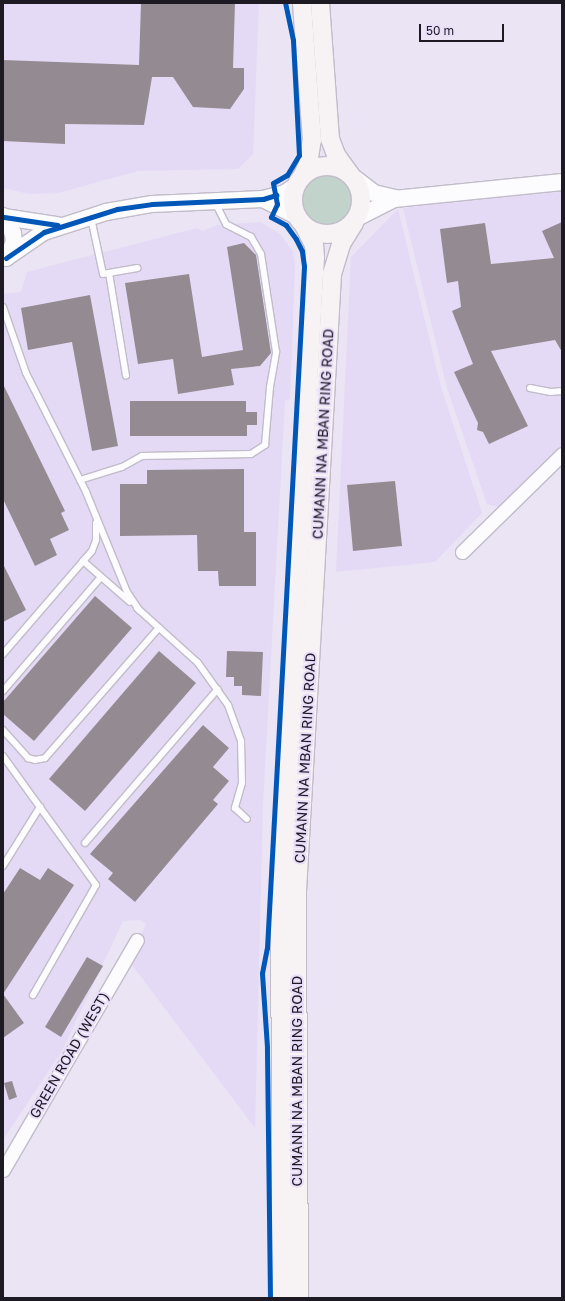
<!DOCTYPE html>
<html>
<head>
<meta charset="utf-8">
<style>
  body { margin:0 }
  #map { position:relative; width:565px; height:1301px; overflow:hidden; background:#eae4f4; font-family:"Golos Text",sans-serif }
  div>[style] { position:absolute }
  .built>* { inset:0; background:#e4daf5 }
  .green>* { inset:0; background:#c1d3ca }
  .round { border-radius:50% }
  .building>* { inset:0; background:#948b92 }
  .roads { filter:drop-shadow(1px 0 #c1bcc9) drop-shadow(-1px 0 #c1bcc9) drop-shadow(0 1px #c1bcc9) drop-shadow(0 -1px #c1bcc9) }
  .service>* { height:6px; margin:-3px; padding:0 3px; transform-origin:3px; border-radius:3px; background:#fcfbfd }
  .minor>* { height:13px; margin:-6.5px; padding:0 6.5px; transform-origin:6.5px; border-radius:6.5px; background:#fcfbfd }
  .tertiary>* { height:16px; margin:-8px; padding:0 8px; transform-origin:8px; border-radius:8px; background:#fcfbfd }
  .secondary>* { height:18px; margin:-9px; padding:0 9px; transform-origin:9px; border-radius:9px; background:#f7f2f4 }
  .secondary>.ring { margin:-9px; padding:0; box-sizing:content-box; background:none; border:18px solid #f7f2f4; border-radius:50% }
  .cycleway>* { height:5px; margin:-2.5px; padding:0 2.5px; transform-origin:2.5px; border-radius:2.5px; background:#0057b8 }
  span { translate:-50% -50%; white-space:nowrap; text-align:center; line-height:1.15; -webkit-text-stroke:4px #e9defa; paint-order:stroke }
  .street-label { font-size:14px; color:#1e1a24 }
  .frame { position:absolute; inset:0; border:4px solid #1e1a24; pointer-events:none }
  .scale { position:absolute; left:419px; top:24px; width:85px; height:18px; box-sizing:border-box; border:2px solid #1e1a24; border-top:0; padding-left:5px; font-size:12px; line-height:14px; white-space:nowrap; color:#1e1a24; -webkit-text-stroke:3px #e9defa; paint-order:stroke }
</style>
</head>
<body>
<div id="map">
  <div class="built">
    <i style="clip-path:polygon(3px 3px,259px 3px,253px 154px,238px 169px,138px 171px,58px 193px,29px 194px,3px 188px)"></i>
    <i style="clip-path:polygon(562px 186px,562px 445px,499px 507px,487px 504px,447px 388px,403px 208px)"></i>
    <i style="clip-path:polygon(398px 209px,441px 387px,482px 513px,435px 562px,336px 572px,351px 257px)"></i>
    <i style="clip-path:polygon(261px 222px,281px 235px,293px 252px,295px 265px,290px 399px,285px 401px,263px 804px,255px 1128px,129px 961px,146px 924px,140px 920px,123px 921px,62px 1051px,3px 1140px,3px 294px,21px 292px,27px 272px,197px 228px,203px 231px,217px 225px)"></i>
  </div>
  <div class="green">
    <i class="round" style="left:303px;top:175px;width:50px;height:50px"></i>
  </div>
  <div class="building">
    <i style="clip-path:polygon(141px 3px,235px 3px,233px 68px,244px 68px,244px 89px,230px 109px,193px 107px,173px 77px,152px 77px,144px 125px,65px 124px,65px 144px,3px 141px,3px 60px,139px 65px)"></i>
    <i style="clip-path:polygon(562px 222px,562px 352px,555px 340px,491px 351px,528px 426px,489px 444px,483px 432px,477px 430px,478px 423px,454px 372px,473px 364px,452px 311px,461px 307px,458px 281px,447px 283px,440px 229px,485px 223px,491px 264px,554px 258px,542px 231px)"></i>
    <i style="clip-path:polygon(244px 243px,256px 255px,271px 353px,260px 366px,231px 369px,234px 385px,178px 394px,173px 359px,138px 364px,125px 283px,189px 274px,202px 357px,243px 350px,227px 247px)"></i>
    <i style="clip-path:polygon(90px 295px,118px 446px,92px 451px,72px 342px,28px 350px,21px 308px)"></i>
    <i style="clip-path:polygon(3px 384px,65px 511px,61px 513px,69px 530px,50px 539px,57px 555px,35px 566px,3px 499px)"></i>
    <i style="clip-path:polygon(130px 401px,246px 401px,246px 412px,257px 412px,257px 425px,247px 425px,247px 436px,130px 436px)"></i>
    <i style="clip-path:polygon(244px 469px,244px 532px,256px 532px,256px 586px,219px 586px,218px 571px,198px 571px,197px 535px,120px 536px,120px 484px,147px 484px,147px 470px)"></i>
    <i style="clip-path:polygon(395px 481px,402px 546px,353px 551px,347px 485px)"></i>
    <i style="clip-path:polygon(3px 564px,26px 610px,3px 622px)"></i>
    <i style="clip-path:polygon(95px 596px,132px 628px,34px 741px,3px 714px,3px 702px)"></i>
    <i style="clip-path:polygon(159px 651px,196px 683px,85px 811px,49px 779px)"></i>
    <i style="clip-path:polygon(227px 651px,263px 652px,261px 696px,242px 695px,242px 686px,234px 686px,234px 677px,226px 677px)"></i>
    <i style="clip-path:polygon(203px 725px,229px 748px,213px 767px,229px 781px,213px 800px,218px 804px,135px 902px,108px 879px,113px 873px,90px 854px)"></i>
    <i style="clip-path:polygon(20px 868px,40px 880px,48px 868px,74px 885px,3px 994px,24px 1023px,3px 1038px,3px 894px)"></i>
    <i style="clip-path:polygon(87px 957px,103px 966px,61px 1037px,45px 1027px)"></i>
    <i style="clip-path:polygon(12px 1081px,17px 1097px,9px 1100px,4px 1083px)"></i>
  </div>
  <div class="roads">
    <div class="service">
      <i style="left:91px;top:218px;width:57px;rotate:77.9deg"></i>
      <i style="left:103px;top:274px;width:35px;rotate:-10deg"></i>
      <i style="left:109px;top:273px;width:104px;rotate:80.6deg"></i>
      <i style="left:3px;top:307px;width:70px;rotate:70.8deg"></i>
      <i style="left:26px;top:373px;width:133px;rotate:63.2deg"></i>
      <i style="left:86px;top:492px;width:108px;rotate:67.7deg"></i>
      <i style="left:127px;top:592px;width:22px;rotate:56deg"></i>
      <i style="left:530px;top:388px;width:21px;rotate:11deg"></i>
      <i style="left:551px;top:392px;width:11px;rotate:-5deg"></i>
      <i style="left:80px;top:480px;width:44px;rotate:-17.2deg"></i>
      <i style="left:122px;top:467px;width:23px;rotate:-29deg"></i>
      <i style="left:142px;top:456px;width:109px;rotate:-1.1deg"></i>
      <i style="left:251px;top:454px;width:17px;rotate:-33deg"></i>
      <i style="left:265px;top:445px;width:58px;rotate:-85.1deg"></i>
      <i style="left:270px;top:387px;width:36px;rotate:-80deg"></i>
      <i style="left:276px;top:352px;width:99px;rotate:-98.7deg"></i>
      <i style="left:261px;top:254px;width:20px;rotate:-120deg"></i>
      <i style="left:251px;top:237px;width:28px;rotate:-153deg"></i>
      <i style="left:226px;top:224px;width:25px;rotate:-117deg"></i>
      <i style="left:83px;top:561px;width:62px;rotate:41.1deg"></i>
      <i style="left:137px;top:608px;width:82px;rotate:42deg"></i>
      <i style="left:198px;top:663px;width:52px;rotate:54.5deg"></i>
      <i style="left:228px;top:705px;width:38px;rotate:70deg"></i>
      <i style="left:241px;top:741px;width:42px;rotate:88.6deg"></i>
      <i style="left:242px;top:783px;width:26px;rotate:106deg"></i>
      <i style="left:235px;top:808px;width:16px;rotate:43deg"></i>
      <i style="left:3px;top:654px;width:136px;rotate:-49.2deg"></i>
      <i style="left:92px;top:551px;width:12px;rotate:-70deg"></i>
      <i style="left:96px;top:540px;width:17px;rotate:-90deg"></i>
      <i style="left:3px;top:691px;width:150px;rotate:-49.3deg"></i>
      <i style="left:3px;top:730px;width:38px;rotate:48deg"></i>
      <i style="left:28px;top:758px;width:7px;rotate:16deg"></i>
      <i style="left:35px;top:760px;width:10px;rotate:-11deg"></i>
      <i style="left:45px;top:758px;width:173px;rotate:-48.8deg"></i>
      <i style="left:3px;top:756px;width:159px;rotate:54.2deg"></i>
      <i style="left:96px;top:885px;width:127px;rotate:119.8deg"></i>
      <i style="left:85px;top:843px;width:203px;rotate:-49.2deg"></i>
      <i style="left:3px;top:866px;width:70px;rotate:-57.9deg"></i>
    </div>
    <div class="minor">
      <i style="left:462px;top:552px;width:140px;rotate:-44.4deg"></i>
      <i style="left:3px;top:1170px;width:266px;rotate:-59.8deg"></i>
    </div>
    <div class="tertiary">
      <i style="left:353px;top:177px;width:26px;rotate:37deg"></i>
      <i style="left:374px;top:193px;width:23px;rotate:13deg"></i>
      <i style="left:263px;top:199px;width:39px;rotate:27deg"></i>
      <i style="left:3px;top:216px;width:20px;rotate:60deg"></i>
      <i style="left:13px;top:233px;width:9px;rotate:84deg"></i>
      <i style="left:14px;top:242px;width:17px;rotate:114deg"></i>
      <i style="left:4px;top:217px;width:54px;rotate:8.6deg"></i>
      <i style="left:357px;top:218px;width:42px;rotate:-27.2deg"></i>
      <i style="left:394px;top:199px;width:169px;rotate:-5.8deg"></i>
      <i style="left:6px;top:258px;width:46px;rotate:-34.4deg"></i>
      <i style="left:44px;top:232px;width:65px;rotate:-17.9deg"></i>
      <i style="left:106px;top:212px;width:47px;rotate:-9.9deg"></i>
      <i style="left:152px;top:204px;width:111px;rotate:-2.6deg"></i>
      <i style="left:263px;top:199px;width:23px;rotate:-15deg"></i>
      <i style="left:285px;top:193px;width:14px;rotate:-34deg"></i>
    </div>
    <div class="secondary">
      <i style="left:320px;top:3px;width:136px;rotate:85.8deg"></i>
      <i style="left:330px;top:139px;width:17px;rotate:69deg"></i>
      <i style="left:336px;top:155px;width:24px;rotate:54deg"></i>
      <i class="ring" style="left:293px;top:166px;width:50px;height:50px"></i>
      <i style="left:302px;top:177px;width:14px;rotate:-65deg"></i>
      <i style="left:308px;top:164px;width:24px;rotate:-81deg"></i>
      <i style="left:312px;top:140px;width:137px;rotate:-94.2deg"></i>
      <i style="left:281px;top:1298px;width:407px;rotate:-90.1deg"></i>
      <i style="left:280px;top:891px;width:634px;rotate:-86.84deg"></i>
      <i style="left:315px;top:258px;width:13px;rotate:-94deg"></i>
      <i style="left:314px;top:245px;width:20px;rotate:-117deg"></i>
      <i style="left:299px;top:1298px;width:407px;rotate:-90.3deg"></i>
      <i style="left:297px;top:891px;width:618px;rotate:-86.75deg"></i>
      <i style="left:332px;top:274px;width:31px;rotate:-73deg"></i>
      <i style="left:341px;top:244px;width:25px;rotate:-58deg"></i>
    </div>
  </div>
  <div class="cycleway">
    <i style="left:4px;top:217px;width:54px;rotate:8.6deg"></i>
    <i style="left:6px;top:258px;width:46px;rotate:-34.4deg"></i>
    <i style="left:44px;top:232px;width:77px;rotate:-17.5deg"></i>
    <i style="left:117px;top:209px;width:35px;rotate:-8deg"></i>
    <i style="left:152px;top:204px;width:111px;rotate:-2.6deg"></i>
    <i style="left:263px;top:199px;width:14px;rotate:-17deg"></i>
    <i style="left:270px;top:1298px;width:251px;rotate:-90.7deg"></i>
    <i style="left:267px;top:1047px;width:74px;rotate:-93.9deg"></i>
    <i style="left:262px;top:973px;width:25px;rotate:-79deg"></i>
    <i style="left:267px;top:948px;width:683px;rotate:-86.89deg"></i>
    <i style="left:304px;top:266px;width:15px;rotate:-98deg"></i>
    <i style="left:302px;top:251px;width:13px;rotate:-117deg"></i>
    <i style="left:296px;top:239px;width:17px;rotate:-126deg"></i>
    <i style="left:286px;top:225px;width:17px;rotate:-152deg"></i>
    <i style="left:271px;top:217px;width:14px;rotate:-65deg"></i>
    <i style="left:277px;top:204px;width:21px;rotate:-101deg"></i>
    <i style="left:273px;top:183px;width:16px;rotate:-30deg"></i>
    <i style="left:287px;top:175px;width:23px;rotate:-59deg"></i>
    <i style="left:299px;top:155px;width:115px;rotate:-93deg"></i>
    <i style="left:293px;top:40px;width:38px;rotate:-102deg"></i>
  </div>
  <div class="street-label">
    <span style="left:323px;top:434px;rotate:-87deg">CUMANN NA MBAN RING ROAD</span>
    <span style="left:305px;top:758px;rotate:-87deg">CUMANN NA MBAN RING ROAD</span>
    <span style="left:69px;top:1055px;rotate:-60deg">GREEN ROAD (WEST)</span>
    <span style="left:297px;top:1081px;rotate:-90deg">CUMANN NA MBAN RING ROAD</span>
  </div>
  <div class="frame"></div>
  <div class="scale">50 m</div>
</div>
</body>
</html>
